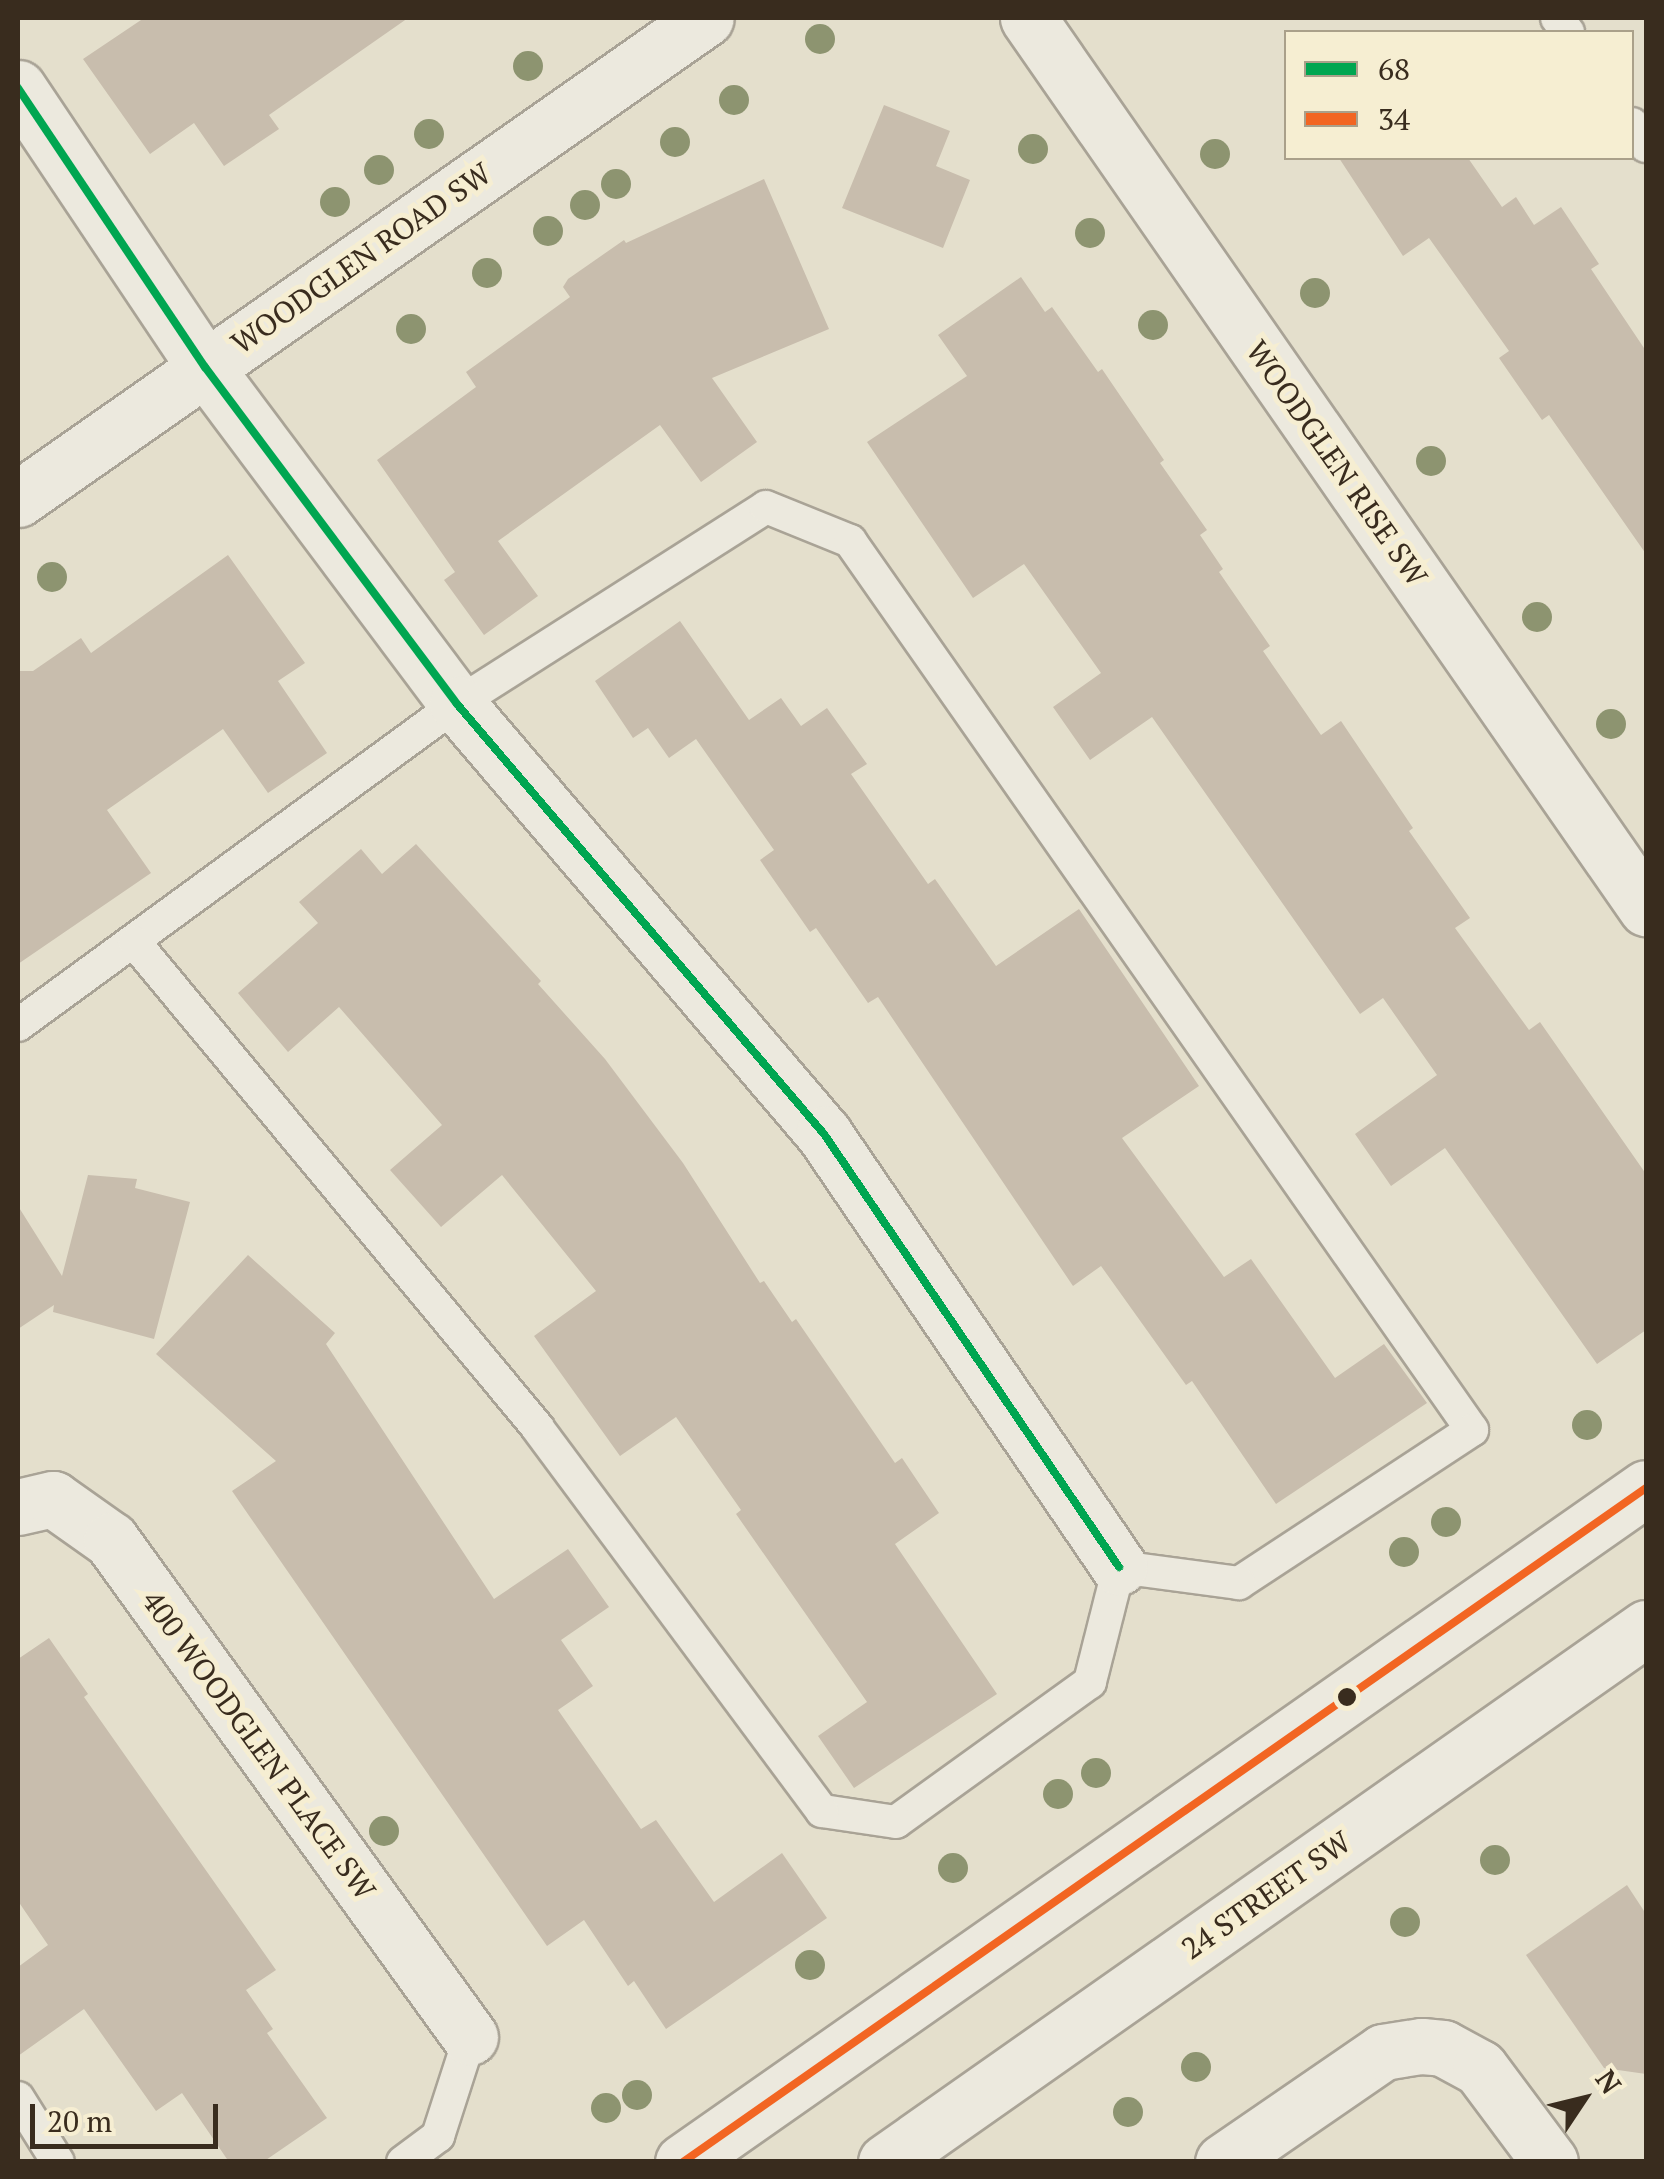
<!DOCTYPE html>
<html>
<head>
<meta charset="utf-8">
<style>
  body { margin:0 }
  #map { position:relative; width:1664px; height:2179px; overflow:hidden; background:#e4dfcc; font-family:"PT Serif",serif }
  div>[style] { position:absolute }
  .building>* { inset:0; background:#c8bdad }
  .roads { filter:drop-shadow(2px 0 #a9a396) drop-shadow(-2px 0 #a9a396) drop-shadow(0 2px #a9a396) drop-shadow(0 -2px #a9a396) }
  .lane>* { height:32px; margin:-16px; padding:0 16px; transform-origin:16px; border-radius:16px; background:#ece9de }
  .street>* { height:55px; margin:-27.5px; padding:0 27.5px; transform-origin:27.5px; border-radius:27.5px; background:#ece9de }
  .secondary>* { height:55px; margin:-27.5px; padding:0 27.5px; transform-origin:27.5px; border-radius:27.5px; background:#ece9de }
  .bus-1>* { height:8px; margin:-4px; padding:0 4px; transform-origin:4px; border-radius:4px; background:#00a651 }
  .bus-2>* { height:8px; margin:-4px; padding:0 4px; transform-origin:4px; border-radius:4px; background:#f26522 }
  .trees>* { width:30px; height:30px; margin:-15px; border-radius:50%; background:#8d9470 }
  .dots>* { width:28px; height:28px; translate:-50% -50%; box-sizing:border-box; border:5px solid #f6eed2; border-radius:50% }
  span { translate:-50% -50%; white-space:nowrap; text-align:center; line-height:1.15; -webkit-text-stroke:10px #f6eed2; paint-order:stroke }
  .street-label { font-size:30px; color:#392c1e }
  .frame { position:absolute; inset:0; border:20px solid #392c1e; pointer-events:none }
  .legend { position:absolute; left:1284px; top:30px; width:350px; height:130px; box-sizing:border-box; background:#f6eed2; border:2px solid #aaa08a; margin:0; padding:12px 18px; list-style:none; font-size:30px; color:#392c1e }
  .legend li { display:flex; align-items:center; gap:20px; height:50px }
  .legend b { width:50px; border:2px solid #aaa08a }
  .north { position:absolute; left:1534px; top:2049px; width:100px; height:100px; -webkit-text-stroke:8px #f6eed2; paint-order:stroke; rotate:55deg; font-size:28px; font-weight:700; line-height:40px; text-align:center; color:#392c1e }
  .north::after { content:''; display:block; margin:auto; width:35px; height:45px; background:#392c1e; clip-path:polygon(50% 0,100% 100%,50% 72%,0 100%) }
  .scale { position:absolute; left:30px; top:2104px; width:188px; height:45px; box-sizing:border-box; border:5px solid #392c1e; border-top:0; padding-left:12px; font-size:30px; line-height:35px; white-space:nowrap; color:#392c1e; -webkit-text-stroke:8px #f6eed2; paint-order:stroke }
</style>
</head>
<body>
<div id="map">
  <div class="building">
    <i style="clip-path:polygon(144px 18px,408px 18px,269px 115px,279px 129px,224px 166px,194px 123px,150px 154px,83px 59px)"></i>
    <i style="clip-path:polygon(884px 105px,950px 131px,936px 166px,970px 180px,943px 248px,842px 208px)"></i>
    <i style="clip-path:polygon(1339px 158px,1468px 158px,1502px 207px,1516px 197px,1534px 225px,1561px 207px,1599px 264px,1591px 269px,1646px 351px,1646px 554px,1549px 415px,1542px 420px,1499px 358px,1509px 351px,1429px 238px,1403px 256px)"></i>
    <i style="clip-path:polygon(764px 179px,829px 329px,712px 378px,757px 442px,701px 482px,660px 425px,498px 541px,538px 596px,484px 635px,444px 580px,455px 572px,377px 460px,476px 387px,466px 372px,570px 297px,563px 287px,568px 279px,624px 240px,626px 243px)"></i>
    <i style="clip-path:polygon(1021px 277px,1045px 312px,1052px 307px,1098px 372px,1102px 369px,1164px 460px,1160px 463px,1207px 530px,1200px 535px,1223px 569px,1219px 572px,1270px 646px,1263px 651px,1321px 735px,1341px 721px,1413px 828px,1409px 831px,1470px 918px,1455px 928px,1529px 1030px,1540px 1022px,1646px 1174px,1646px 1330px,1597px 1364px,1445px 1148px,1391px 1186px,1355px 1134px,1437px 1075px,1383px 998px,1360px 1014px,1152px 717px,1090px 760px,1053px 707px,1101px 673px,1024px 564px,973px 598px,867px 442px,967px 376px,938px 335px)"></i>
    <i style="clip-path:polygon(228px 555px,305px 663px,278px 681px,327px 753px,268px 793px,223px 729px,107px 810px,151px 873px,18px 964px,18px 671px,33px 671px,81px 638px,91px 653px)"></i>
    <i style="clip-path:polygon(680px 621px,749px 720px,781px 698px,801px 726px,827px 708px,867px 764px,851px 774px,928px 884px,935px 879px,996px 966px,1079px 909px,1199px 1086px,1122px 1138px,1224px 1277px,1251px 1259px,1335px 1378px,1384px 1344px,1427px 1403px,1276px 1504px,1192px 1381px,1186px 1385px,1101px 1266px,1073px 1286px,878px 997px,868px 1003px,816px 928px,810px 932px,760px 860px,774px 850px,696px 739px,669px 758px,648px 728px,633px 738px,595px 681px)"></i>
    <i style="clip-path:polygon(416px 844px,541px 981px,538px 984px,605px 1059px,683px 1163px,760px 1283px,764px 1281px,792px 1322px,796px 1319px,895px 1463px,902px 1458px,939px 1513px,895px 1544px,997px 1694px,854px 1788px,818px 1736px,867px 1702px,736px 1514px,741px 1510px,676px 1417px,620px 1456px,534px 1336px,596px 1291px,502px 1175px,441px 1227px,390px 1170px,442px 1125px,339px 1007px,288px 1052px,238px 993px,318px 923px,299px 902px,361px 849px,382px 874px)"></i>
    <i style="clip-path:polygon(88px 1175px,137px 1179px,135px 1188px,190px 1202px,154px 1339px,53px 1312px,54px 1305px,18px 1329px,18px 1206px,62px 1276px)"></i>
    <i style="clip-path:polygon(248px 1255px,335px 1333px,326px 1344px,494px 1599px,568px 1549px,609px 1607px,561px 1640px,593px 1686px,558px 1710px,641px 1829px,656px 1820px,714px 1902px,782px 1853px,827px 1918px,666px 2029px,634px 1981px,628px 1986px,584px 1920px,547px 1946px,232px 1491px,276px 1461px,156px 1354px)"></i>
    <i style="clip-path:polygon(49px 1638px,88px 1694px,84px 1697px,276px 1970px,246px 1990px,273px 2029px,267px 2033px,327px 2118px,263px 2162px,229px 2162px,182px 2093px,156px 2111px,84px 2009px,18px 2056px,18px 1967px,48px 1945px,18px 1901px,18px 1659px)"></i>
    <i style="clip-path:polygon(1627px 1885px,1646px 1914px,1646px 2074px,1604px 2068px,1526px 1955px)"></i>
  </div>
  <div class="roads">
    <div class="lane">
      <i style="left:1557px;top:18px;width:18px;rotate:52deg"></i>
      <i style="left:1632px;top:124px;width:26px;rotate:58deg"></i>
      <i style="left:18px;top:1025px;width:544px;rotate:-36.17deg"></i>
      <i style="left:457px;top:704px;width:366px;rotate:-32.5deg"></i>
      <i style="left:766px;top:507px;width:91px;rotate:22deg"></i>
      <i style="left:850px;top:541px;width:1085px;rotate:55.02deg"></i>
      <i style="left:1472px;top:1430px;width:279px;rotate:146.7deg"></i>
      <i style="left:1239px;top:1583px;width:121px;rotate:-172.4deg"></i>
      <i style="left:1119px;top:1567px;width:119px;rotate:104.2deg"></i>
      <i style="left:1090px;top:1682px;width:239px;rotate:144.2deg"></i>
      <i style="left:896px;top:1822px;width:75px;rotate:-171.5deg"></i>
      <i style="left:822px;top:1811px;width:477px;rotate:-126.6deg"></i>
      <i style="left:538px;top:1428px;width:631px;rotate:-129.72deg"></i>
      <i style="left:18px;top:2098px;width:75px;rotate:58deg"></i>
      <i style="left:403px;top:2162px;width:44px;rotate:-36.6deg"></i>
      <i style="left:438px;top:2136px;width:104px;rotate:-72.1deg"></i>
    </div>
    <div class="street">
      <i style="left:1028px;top:18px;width:1084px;rotate:55.22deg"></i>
      <i style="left:18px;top:88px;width:336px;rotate:56.2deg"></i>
      <i style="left:205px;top:367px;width:421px;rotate:53.2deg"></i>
      <i style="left:457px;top:704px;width:565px;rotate:49.52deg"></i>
      <i style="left:824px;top:1134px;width:524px;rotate:55.73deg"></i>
      <i style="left:18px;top:499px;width:839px;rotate:-34.96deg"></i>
      <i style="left:18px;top:1507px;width:36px;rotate:-13deg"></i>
      <i style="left:53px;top:1499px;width:71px;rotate:35.3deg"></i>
      <i style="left:111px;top:1540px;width:613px;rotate:54.16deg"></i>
      <i style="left:1223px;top:2162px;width:194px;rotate:-34.5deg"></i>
      <i style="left:1383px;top:2052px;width:39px;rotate:-9deg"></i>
      <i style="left:1422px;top:2046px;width:21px;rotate:5deg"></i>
      <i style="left:1443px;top:2048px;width:42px;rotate:28.4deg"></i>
      <i style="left:1480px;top:2068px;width:117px;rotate:53.3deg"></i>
    </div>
    <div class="secondary">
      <i style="left:683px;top:2162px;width:1175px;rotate:-34.99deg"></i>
      <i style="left:886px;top:2162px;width:929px;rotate:-35.09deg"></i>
    </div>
  </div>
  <div class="bus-1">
    <i style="left:18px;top:88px;width:336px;rotate:56.2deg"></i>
    <i style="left:205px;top:367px;width:421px;rotate:53.2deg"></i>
    <i style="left:457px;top:704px;width:565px;rotate:49.52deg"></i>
    <i style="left:824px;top:1134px;width:524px;rotate:55.73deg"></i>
  </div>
  <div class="bus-2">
    <i style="left:683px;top:2162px;width:1175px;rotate:-34.99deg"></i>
  </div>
  <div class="trees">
    <i style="left:820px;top:39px"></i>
    <i style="left:528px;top:66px"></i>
    <i style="left:734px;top:100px"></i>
    <i style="left:429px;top:134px"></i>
    <i style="left:675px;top:142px"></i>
    <i style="left:1033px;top:149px"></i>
    <i style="left:1215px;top:154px"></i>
    <i style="left:379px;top:170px"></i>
    <i style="left:616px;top:184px"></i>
    <i style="left:335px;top:202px"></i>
    <i style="left:585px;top:205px"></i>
    <i style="left:548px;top:231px"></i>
    <i style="left:1090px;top:233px"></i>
    <i style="left:487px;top:273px"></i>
    <i style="left:1315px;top:293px"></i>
    <i style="left:1153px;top:325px"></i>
    <i style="left:411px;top:329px"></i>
    <i style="left:1431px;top:461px"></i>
    <i style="left:52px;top:577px"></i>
    <i style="left:1537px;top:617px"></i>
    <i style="left:1611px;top:724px"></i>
    <i style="left:1587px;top:1425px"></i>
    <i style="left:1446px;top:1522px"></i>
    <i style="left:1404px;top:1552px"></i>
    <i style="left:1096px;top:1773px"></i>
    <i style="left:1058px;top:1794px"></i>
    <i style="left:384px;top:1831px"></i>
    <i style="left:1495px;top:1860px"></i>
    <i style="left:953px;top:1868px"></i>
    <i style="left:1405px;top:1922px"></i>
    <i style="left:810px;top:1965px"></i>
    <i style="left:1196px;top:2067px"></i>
    <i style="left:637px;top:2095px"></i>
    <i style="left:606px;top:2108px"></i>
    <i style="left:1128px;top:2112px"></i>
  </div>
  <div class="dots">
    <i style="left:1347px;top:1697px;background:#392c1e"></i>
  </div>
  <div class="street-label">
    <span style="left:361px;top:258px;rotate:-35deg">WOODGLEN ROAD SW</span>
    <span style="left:1337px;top:463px;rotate:55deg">WOODGLEN RISE SW</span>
    <span style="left:259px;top:1745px;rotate:54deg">400 WOODGLEN PLACE SW</span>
    <span style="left:1266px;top:1895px;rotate:-35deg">24 STREET SW</span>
  </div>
  <div class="frame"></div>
  <ul class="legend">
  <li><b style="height:12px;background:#00a651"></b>68</li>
  <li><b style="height:12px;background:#f26522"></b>34</li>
  </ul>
  <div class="north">N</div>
  <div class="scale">20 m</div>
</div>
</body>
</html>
